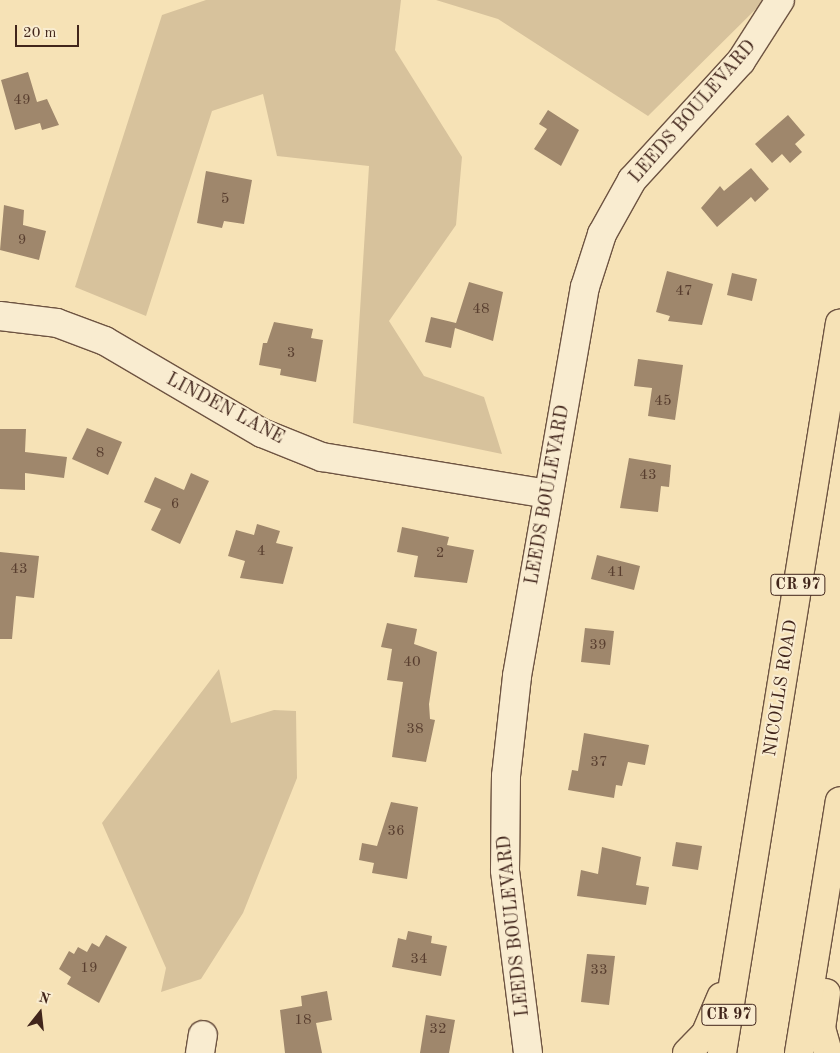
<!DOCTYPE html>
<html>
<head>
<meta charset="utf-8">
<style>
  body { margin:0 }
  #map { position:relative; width:840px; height:1053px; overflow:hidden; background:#f6e2b6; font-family:"Old Standard TT",serif }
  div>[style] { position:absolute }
  .green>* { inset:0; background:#d7c29c }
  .building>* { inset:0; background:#9f876c }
  .roads { filter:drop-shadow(1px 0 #6e5442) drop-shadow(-1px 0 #6e5442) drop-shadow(0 1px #6e5442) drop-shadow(0 -1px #6e5442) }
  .minor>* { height:28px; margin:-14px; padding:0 14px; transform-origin:14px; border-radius:14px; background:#f9ecd0 }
  .highway>* { height:28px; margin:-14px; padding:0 14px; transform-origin:14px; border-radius:14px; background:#f6e2b6 }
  span { translate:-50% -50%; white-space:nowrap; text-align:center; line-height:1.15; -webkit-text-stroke:4px #f9ecd0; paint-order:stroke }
  .number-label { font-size:15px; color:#583e2f }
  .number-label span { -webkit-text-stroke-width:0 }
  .shield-label span { padding:1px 4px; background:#f9ecd0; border:1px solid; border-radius:4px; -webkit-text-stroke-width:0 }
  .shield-label { font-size:16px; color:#41251b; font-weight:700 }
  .street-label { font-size:18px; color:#41251b }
  .north { position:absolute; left:15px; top:988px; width:50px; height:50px; -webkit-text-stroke:4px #f9ecd0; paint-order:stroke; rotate:16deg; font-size:14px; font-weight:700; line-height:20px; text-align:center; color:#41251b }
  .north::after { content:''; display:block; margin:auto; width:18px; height:22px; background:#41251b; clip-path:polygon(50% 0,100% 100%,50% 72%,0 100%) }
  .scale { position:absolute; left:15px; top:25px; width:64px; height:22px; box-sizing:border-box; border:2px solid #41251b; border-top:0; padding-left:6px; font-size:15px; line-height:18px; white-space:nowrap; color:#41251b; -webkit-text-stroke:4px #f9ecd0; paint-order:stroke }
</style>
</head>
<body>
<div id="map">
  <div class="green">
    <i style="clip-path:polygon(206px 0,401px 0,395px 50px,462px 157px,456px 225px,389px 321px,424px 376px,484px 397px,502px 454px,353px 423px,369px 166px,277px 156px,263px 94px,212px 111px,146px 316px,75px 287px,162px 15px)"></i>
    <i style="clip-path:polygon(436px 0,765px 0,648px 116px,498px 19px)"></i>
    <i style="clip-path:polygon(219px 669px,231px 723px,274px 710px,296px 711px,297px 778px,243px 913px,201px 979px,161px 992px,166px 968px,102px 823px)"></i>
  </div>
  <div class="building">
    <i style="clip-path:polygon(28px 72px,37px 102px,47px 99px,59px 125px,42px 130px,40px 123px,15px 130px,1px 80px)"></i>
    <i style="clip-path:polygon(548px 110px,579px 130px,561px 166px,534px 149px,547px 129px,539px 124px)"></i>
    <i style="clip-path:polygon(788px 115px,805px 135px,795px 144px,802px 152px,790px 163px,782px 154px,772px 163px,755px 144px)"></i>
    <i style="clip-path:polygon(751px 168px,769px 189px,755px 202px,751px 197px,717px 227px,701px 208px,720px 186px,724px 191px)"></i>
    <i style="clip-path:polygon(206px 171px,252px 180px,244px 224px,224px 221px,222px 228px,197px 223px)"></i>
    <i style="clip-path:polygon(4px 205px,24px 210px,23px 225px,46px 231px,39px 260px,0 250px)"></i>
    <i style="clip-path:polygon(667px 271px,713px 284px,702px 325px,668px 321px,670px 316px,656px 312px)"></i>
    <i style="clip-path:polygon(732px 273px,757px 279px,752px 301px,727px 295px)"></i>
    <i style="clip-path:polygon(469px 282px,503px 292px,493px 341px,455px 328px,451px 348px,425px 342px,431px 317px,456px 323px)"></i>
    <i style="clip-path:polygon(274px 322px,313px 329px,311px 338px,323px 340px,316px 382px,280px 375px,281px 369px,259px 365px,263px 343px,267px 343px)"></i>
    <i style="clip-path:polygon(638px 359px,683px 365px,675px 420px,648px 416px,652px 388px,634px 386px)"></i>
    <i style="clip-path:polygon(87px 428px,122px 442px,108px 475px,72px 459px)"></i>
    <i style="clip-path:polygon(0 429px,26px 429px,25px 452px,67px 457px,64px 478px,25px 473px,25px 490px,0 489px)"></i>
    <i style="clip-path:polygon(629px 458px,671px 465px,669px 487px,661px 486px,658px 512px,620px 508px)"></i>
    <i style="clip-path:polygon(191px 473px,209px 481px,180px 544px,151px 530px,161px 509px,144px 502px,155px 477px,184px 490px)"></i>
    <i style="clip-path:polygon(257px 524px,280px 531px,276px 543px,293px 547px,283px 584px,240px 578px,245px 561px,228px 556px,236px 530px,254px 535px)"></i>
    <i style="clip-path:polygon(402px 527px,449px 537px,447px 545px,474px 550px,467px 583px,414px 577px,418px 556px,397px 552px)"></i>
    <i style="clip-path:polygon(0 552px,39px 556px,34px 598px,16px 596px,12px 639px,0 639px)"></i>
    <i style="clip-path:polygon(597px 555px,640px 566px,634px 590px,591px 579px)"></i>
    <i style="clip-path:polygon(387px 623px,417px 629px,414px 644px,437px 652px,429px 704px,430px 719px,435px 720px,426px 762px,392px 757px,403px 682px,387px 680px,392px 649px,381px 647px)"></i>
    <i style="clip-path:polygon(585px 628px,614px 631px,610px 665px,581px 662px)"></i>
    <i style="clip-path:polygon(584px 733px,649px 745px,645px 765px,628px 762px,622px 786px,616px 785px,614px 798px,568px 790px,572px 770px,578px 771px)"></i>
    <i style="clip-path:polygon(391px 802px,418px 807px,407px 879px,372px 873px,374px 863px,359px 860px,362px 843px,377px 846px)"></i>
    <i style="clip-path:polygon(676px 842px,702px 846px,698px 870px,672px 866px)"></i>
    <i style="clip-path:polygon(602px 847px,641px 857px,636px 885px,649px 887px,646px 905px,577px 896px,581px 870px,598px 874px)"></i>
    <i style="clip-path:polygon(408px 931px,432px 936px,431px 943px,447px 946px,441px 976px,392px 967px,398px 938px,406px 940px)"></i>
    <i style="clip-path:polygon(106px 935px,127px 947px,99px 1003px,67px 984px,71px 977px,59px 969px,69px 951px,74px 954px,78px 947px,87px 952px,92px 943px,99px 947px)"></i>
    <i style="clip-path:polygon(587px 954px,615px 956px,609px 1005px,581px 1002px)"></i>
    <i style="clip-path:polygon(327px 991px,332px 1020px,316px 1023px,322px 1053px,285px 1053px,280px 1010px,302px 1006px,301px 996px)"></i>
    <i style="clip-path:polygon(426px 1015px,455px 1020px,449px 1053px,420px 1053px)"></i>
  </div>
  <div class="roads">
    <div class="minor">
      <i style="left:0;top:316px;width:57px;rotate:7deg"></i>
      <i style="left:57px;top:323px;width:51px;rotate:20.6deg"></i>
      <i style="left:105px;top:341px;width:182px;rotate:30.4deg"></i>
      <i style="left:262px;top:433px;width:65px;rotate:21.8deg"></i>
      <i style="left:322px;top:457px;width:229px;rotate:9.3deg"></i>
      <i style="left:200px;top:1053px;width:18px;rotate:-81deg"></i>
      <i style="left:528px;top:1053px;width:184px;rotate:-97.2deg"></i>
      <i style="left:505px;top:870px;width:94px;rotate:-89.4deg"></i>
      <i style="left:506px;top:776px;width:101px;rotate:-83.7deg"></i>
      <i style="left:517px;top:676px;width:395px;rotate:-80.1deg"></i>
      <i style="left:585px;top:287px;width:56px;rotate:-72.2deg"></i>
      <i style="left:602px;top:234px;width:62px;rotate:-60.9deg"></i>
      <i style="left:632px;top:180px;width:161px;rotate:-47.5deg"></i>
      <i style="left:741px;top:61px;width:72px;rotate:-57.4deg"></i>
    </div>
    <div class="highway">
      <i style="left:826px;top:993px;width:35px;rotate:98deg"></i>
      <i style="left:821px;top:1028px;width:26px;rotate:74deg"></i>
      <i style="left:687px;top:1053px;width:28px;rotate:-46deg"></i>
      <i style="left:706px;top:1033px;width:39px;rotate:-67deg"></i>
      <i style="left:722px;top:1053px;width:739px;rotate:-80.82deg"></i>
      <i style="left:799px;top:1053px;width:255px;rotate:-80.8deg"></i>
    </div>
  </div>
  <div class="number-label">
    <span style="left:22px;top:101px">49</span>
    <span style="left:225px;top:200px">5</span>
    <span style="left:22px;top:241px">9</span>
    <span style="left:684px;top:292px">47</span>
    <span style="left:481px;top:310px">48</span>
    <span style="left:291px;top:354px">3</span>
    <span style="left:663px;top:402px">45</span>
    <span style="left:100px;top:454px">8</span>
    <span style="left:648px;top:476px">43</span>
    <span style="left:175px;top:505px">6</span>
    <span style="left:261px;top:552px">4</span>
    <span style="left:440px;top:554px">2</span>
    <span style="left:19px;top:570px">43</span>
    <span style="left:616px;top:573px">41</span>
    <span style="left:598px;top:646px">39</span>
    <span style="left:412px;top:663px">40</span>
    <span style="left:415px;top:730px">38</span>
    <span style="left:599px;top:763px">37</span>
    <span style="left:396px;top:832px">36</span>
    <span style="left:419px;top:960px">34</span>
    <span style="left:89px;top:969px">19</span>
    <span style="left:599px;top:971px">33</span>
    <span style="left:303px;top:1021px">18</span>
    <span style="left:438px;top:1030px">32</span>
  </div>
  <div class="shield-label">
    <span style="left:798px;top:585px">CR 97</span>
    <span style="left:729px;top:1015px">CR 97</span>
  </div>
  <div class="street-label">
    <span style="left:693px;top:112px;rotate:-49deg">LEEDS BOULEVARD</span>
    <span style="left:225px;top:409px;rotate:28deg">LINDEN LANE</span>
    <span style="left:548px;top:495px;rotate:-80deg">LEEDS BOULEVARD</span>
    <span style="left:781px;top:688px;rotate:-81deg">NICOLLS ROAD</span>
    <span style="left:514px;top:926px;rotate:-96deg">LEEDS BOULEVARD</span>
  </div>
  <div class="north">N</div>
  <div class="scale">20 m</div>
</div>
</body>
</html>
